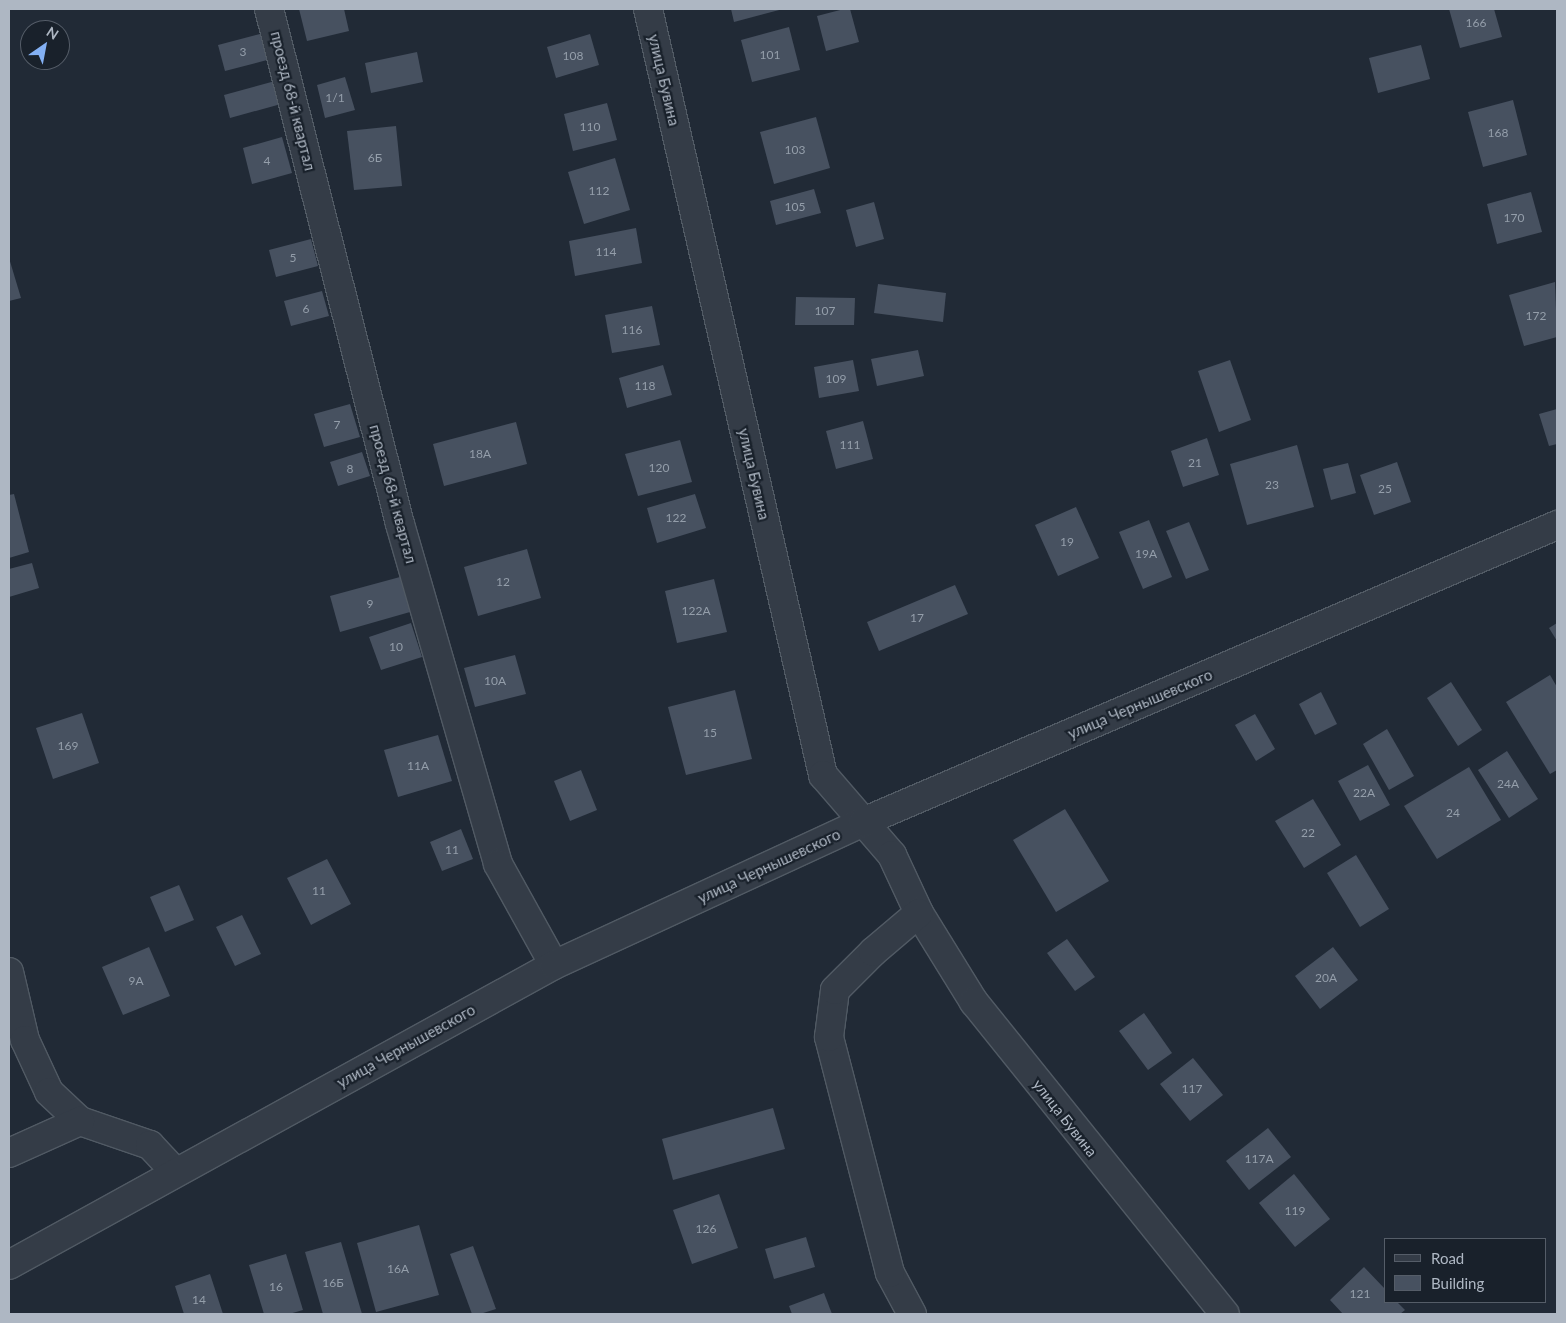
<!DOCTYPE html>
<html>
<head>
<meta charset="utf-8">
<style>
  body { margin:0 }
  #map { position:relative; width:1566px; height:1323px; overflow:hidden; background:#212a36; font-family:Lato,sans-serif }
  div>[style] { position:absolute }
  .building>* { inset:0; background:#475160 }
  .roads { filter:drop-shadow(1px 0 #515a64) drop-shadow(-1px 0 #515a64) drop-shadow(0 1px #515a64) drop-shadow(0 -1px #515a64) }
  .street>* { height:28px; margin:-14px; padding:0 14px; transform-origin:14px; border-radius:14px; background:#343c47 }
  span { translate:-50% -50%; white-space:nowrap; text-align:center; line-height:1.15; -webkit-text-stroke:4.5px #19212b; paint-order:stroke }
  .number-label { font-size:12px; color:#949eaa }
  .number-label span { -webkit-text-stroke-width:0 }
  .street-label { font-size:15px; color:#aeb7c3 }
  .frame { position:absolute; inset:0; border:10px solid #aeb7c3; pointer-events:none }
  .legend { position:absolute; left:1384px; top:1238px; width:162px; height:65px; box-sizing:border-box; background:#19212b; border:1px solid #555d68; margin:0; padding:6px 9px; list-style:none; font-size:15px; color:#aeb7c3 }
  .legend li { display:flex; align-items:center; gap:10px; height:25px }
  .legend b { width:25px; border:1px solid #555d68 }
  .north { position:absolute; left:20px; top:20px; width:50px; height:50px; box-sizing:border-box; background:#19212b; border:1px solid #555d68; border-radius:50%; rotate:33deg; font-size:14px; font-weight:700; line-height:20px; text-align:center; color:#aeb7c3 }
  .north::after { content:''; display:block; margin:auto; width:18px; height:22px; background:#83b0f3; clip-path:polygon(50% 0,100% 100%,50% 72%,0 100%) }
</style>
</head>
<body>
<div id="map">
  <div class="building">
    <i style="clip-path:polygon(299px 9px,344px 9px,349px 31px,307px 41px)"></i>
    <i style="clip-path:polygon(731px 9px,783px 9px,734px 22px)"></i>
    <i style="clip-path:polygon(844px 9px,850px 9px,859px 42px,826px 51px,817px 16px)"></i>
    <i style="clip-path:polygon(1449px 9px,1494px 9px,1502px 37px,1460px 48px)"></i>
    <i style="clip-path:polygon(789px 27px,800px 70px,752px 82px,741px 40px)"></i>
    <i style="clip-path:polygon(260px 34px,267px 60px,225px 71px,218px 45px)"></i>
    <i style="clip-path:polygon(590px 34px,599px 65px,556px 78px,547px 47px)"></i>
    <i style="clip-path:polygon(1421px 45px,1430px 79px,1378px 93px,1369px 58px)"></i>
    <i style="clip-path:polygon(417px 52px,423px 82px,371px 93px,365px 63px)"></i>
    <i style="clip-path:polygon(345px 77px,355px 110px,325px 118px,317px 85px)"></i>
    <i style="clip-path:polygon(275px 81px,281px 104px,230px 118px,224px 95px)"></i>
    <i style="clip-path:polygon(1513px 100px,1527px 155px,1483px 167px,1468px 112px)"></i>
    <i style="clip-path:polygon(607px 103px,617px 140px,573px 151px,564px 114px)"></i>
    <i style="clip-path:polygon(816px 117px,830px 168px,774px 184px,760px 132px)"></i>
    <i style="clip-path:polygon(396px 126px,402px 186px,354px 190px,347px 131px)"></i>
    <i style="clip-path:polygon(282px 137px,292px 173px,252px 184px,243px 148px)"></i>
    <i style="clip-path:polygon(615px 158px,630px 210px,584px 224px,568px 172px)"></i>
    <i style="clip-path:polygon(814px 189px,821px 213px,776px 225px,770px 201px)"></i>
    <i style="clip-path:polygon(1531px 192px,1542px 232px,1497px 244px,1487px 204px)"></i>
    <i style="clip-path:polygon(874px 202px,884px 239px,856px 247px,846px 210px)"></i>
    <i style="clip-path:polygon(636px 228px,642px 263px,575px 276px,569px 241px)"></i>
    <i style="clip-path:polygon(311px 239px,318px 266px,276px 277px,269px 250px)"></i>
    <i style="clip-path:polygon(9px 258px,21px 298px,9px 301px)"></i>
    <i style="clip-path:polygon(1555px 282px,1557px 337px,1524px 346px,1509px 295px)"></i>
    <i style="clip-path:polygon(878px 284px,946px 293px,943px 322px,874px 313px)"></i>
    <i style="clip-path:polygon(322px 291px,329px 316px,291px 326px,284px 301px)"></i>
    <i style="clip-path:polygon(796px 297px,855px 298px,854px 325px,795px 325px)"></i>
    <i style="clip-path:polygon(652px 306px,660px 345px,612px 353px,605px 315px)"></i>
    <i style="clip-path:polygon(918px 350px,924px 376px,877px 386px,871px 359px)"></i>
    <i style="clip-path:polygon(853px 360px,859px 391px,819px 398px,814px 367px)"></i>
    <i style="clip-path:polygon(1230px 360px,1251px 420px,1219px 432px,1198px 371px)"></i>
    <i style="clip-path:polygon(663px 365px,672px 395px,627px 408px,619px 378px)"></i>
    <i style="clip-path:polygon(350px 404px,360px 437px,324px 447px,314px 414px)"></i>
    <i style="clip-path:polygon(1557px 409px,1557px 444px,1549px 446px,1539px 414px)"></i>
    <i style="clip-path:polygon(863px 421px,873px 459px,836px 469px,826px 431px)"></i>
    <i style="clip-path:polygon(516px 422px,527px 464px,444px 486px,433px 444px)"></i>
    <i style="clip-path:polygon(1207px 438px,1219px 475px,1183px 487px,1171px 451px)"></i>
    <i style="clip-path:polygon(680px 440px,692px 482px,638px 496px,625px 454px)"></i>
    <i style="clip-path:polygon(1297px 445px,1314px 507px,1247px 525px,1230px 464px)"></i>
    <i style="clip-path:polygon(362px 452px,370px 476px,338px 486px,330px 462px)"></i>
    <i style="clip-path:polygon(1397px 462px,1411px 502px,1374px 515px,1360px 475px)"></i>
    <i style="clip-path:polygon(1348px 463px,1356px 493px,1331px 500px,1323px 469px)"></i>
    <i style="clip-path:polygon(14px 494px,29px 552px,9px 558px,9px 495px)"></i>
    <i style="clip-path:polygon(695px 494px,706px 528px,657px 543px,647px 508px)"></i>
    <i style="clip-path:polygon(1076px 507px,1099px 558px,1058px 576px,1035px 525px)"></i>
    <i style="clip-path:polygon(1149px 520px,1172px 577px,1143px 589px,1119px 532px)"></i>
    <i style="clip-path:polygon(1189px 522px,1209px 570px,1186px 579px,1166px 531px)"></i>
    <i style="clip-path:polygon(527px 549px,541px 598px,478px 616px,464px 567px)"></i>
    <i style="clip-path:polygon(32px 563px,39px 588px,9px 597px,9px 569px)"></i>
    <i style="clip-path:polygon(400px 577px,410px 612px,340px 632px,330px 596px)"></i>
    <i style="clip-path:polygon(714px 579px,727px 632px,677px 643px,665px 591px)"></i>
    <i style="clip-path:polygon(955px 585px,968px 614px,879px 651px,867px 622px)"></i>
    <i style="clip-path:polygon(411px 623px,422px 657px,381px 670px,369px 637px)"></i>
    <i style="clip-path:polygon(1557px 623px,1557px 641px,1549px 628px)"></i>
    <i style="clip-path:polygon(515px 655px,526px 694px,475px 707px,464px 668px)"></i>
    <i style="clip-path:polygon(1550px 675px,1557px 687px,1557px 770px,1550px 774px,1506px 702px)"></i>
    <i style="clip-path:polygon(1451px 682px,1482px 730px,1458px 746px,1427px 698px)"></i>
    <i style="clip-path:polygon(735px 690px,752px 759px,686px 775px,668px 707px)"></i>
    <i style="clip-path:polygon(1321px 692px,1337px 724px,1315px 735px,1299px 704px)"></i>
    <i style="clip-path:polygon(82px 713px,99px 763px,53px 779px,36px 728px)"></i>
    <i style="clip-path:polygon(1255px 714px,1275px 749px,1256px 761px,1235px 725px)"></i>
    <i style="clip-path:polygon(1387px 729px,1414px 776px,1389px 790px,1363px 744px)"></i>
    <i style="clip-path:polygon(438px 735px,452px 781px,398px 797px,384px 750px)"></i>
    <i style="clip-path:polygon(1507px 751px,1538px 799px,1509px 818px,1478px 770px)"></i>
    <i style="clip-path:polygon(1368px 765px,1390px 805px,1360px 821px,1338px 781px)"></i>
    <i style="clip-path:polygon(1469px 767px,1501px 820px,1437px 859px,1404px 806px)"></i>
    <i style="clip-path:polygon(581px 770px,597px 810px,570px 821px,554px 781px)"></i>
    <i style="clip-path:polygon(1313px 799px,1341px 845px,1304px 868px,1275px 821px)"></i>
    <i style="clip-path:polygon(1065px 809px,1109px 881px,1056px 912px,1013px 840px)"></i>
    <i style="clip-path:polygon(461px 829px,473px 859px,442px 871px,430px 842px)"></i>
    <i style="clip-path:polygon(1356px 855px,1389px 909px,1360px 927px,1327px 873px)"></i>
    <i style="clip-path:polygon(327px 859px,351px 904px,311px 925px,287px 878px)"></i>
    <i style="clip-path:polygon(179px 885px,194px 920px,165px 932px,150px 897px)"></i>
    <i style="clip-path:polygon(242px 915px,261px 954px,235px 966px,216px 927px)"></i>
    <i style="clip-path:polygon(1067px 939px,1095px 977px,1075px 991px,1047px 953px)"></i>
    <i style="clip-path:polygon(149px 947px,170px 996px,123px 1015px,102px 967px)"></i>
    <i style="clip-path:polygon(1333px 947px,1358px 980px,1320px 1009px,1295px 976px)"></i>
    <i style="clip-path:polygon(1144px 1013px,1172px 1053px,1148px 1070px,1119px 1031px)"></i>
    <i style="clip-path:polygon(1193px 1058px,1223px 1095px,1190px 1121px,1160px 1084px)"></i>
    <i style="clip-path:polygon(773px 1108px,785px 1149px,673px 1180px,662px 1139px)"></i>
    <i style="clip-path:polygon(1268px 1128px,1291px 1157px,1249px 1190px,1226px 1161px)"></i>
    <i style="clip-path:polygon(1294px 1174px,1330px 1219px,1295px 1247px,1259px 1203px)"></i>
    <i style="clip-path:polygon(719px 1194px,738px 1248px,692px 1264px,673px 1210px)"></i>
    <i style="clip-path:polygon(419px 1225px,439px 1295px,376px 1312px,357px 1243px)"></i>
    <i style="clip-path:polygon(806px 1237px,815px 1267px,774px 1279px,765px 1249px)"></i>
    <i style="clip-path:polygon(341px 1242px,362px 1314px,323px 1314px,305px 1252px)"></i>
    <i style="clip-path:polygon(473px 1246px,496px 1309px,480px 1314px,472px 1314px,450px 1254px)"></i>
    <i style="clip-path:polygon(286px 1254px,303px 1310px,289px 1314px,264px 1314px,249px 1265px)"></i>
    <i style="clip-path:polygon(1364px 1267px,1385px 1289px,1385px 1302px,1397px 1302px,1405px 1310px,1400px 1314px,1343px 1314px,1330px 1300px)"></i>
    <i style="clip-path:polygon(210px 1274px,223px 1314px,184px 1314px,175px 1286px)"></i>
    <i style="clip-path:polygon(824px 1293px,832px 1314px,792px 1314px,789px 1306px)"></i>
  </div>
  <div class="roads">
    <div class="street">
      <i style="left:269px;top:9px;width:531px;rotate:75.73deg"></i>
      <i style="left:400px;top:524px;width:354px;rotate:73.9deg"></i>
      <i style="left:498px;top:864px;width:115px;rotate:61deg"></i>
      <i style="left:648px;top:9px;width:786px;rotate:77.13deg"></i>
      <i style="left:823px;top:775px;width:106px;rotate:49.2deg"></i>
      <i style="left:892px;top:855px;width:64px;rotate:65deg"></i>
      <i style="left:919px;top:913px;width:105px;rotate:58.3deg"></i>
      <i style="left:974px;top:1002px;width:400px;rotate:51.2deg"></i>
      <i style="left:9px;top:972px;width:70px;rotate:76.8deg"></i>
      <i style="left:25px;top:1040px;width:57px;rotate:65.2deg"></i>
      <i style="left:49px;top:1092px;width:42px;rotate:43.1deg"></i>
      <i style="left:80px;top:1121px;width:74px;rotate:18.9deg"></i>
      <i style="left:150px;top:1145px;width:37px;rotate:47deg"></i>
      <i style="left:9px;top:1153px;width:78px;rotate:-24.3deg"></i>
      <i style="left:9px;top:1265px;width:622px;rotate:-28.83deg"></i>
      <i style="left:554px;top:965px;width:340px;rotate:-24.8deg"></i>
      <i style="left:863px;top:822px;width:755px;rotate:-23.17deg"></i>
      <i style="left:912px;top:1314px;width:47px;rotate:-118.2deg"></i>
      <i style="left:890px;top:1273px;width:244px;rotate:-104.5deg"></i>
      <i style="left:829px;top:1037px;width:47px;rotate:-82.7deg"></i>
      <i style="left:835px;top:990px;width:54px;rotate:-45deg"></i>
      <i style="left:873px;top:952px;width:60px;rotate:-40.3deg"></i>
    </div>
  </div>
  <div class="number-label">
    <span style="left:1476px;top:23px">166</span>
    <span style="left:243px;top:52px">3</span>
    <span style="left:770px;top:55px">101</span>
    <span style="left:573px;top:56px">108</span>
    <span style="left:335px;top:98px">1/1</span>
    <span style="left:590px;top:127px">110</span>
    <span style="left:1498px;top:133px">168</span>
    <span style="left:795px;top:150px">103</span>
    <span style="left:375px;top:158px">6Б</span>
    <span style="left:267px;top:161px">4</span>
    <span style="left:599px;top:191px">112</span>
    <span style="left:795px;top:207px">105</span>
    <span style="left:1514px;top:218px">170</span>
    <span style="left:606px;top:252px">114</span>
    <span style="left:293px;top:258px">5</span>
    <span style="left:306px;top:309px">6</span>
    <span style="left:825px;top:311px">107</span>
    <span style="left:1536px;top:316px">172</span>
    <span style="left:632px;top:330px">116</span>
    <span style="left:836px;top:379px">109</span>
    <span style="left:645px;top:386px">118</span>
    <span style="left:337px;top:425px">7</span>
    <span style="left:850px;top:445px">111</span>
    <span style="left:480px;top:454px">18А</span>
    <span style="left:1195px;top:463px">21</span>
    <span style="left:659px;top:468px">120</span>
    <span style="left:350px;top:469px">8</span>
    <span style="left:1272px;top:485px">23</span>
    <span style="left:1385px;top:489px">25</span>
    <span style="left:676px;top:518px">122</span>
    <span style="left:1067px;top:542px">19</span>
    <span style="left:1146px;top:554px">19А</span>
    <span style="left:503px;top:582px">12</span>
    <span style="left:370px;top:604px">9</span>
    <span style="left:696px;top:611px">122А</span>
    <span style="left:917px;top:618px">17</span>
    <span style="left:396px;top:647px">10</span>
    <span style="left:495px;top:681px">10А</span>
    <span style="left:710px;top:733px">15</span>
    <span style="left:68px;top:746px">169</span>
    <span style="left:418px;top:766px">11А</span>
    <span style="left:1508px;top:784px">24А</span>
    <span style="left:1364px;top:793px">22А</span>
    <span style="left:1453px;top:813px">24</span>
    <span style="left:1308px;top:833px">22</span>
    <span style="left:452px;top:850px">11</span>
    <span style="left:319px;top:891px">11</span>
    <span style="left:1326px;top:978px">20А</span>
    <span style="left:136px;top:981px">9А</span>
    <span style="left:1192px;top:1089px">117</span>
    <span style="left:1259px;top:1159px">117А</span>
    <span style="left:1295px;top:1211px">119</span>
    <span style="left:706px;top:1229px">126</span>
    <span style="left:398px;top:1269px">16А</span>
    <span style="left:333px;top:1283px">16Б</span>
    <span style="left:276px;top:1287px">16</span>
    <span style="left:1360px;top:1294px">121</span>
    <span style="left:199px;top:1300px">14</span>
  </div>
  <div class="street-label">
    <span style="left:664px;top:80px;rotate:77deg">улица Бувина</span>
    <span style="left:293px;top:101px;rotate:76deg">проезд 68-й квартал</span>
    <span style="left:754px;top:474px;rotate:77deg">улица Бувина</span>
    <span style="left:393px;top:494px;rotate:75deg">проезд 68-й квартал</span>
    <span style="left:1140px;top:704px;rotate:-23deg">улица Чернышевского</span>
    <span style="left:769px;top:866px;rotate:-25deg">улица Чернышевского</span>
    <span style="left:406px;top:1046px;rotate:-29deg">улица Чернышевского</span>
    <span style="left:1065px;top:1118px;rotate:52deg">улица Бувина</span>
  </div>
  <div class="frame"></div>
  <ul class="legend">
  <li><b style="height:6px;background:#343c47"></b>Road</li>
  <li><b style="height:14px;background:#475160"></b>Building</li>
  </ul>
  <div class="north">N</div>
</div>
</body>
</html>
